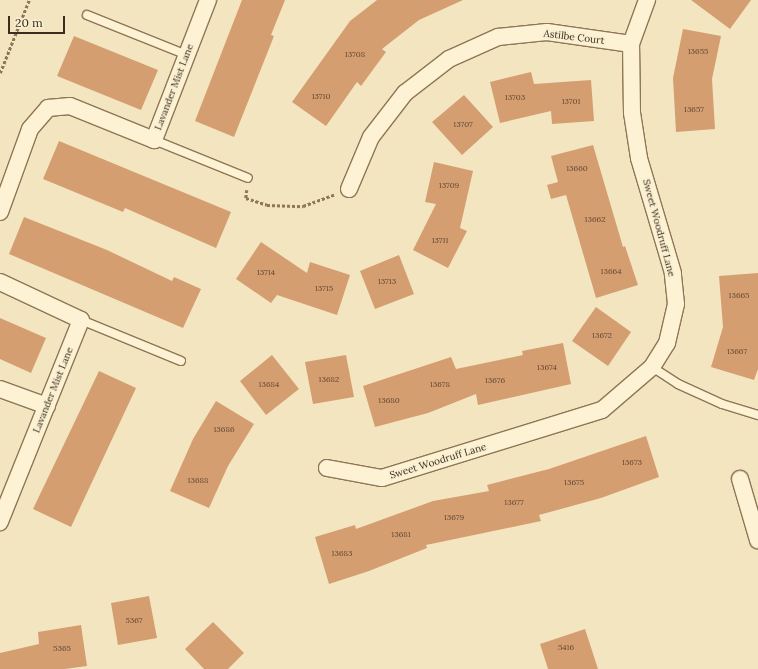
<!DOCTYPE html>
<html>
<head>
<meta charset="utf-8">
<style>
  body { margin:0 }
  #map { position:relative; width:758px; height:669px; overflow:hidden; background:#f3e5c0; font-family:Lora,serif }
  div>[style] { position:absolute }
  .building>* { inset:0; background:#d59e71 }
  .path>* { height:2.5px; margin-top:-1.25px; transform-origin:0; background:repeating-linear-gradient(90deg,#8e7656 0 3px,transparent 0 5px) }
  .roads { filter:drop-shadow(1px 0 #8e7656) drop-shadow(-1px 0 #8e7656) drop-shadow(0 1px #8e7656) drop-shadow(0 -1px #8e7656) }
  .lane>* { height:8px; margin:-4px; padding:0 4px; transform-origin:4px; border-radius:4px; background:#fdf2d4 }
  .street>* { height:16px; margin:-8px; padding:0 8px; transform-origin:8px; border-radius:8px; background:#fdf2d4 }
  span { translate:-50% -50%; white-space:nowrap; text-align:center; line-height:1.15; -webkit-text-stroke:4px #f9efd1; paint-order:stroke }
  .number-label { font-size:8px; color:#624831 }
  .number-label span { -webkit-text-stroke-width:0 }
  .street-label { font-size:10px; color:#3c2c1c }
  .scale { position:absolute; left:8px; top:16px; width:57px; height:18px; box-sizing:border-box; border:2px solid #3c2c1c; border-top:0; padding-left:5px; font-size:12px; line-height:14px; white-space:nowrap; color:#3c2c1c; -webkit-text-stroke:3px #f9efd1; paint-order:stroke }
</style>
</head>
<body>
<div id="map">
  <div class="building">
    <i style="clip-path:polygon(242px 0,285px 0,271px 35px,274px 36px,234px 137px,195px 121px)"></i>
    <i style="clip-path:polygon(377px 0,463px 0,419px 20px,382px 49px,386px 52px,361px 86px,357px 82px,326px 126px,292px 102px,350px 21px)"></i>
    <i style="clip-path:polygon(691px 0,751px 0,730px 29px)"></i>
    <i style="clip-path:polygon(683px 29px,721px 36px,712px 79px,715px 129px,676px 132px,673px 78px)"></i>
    <i style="clip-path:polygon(74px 36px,158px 70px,141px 110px,57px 76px)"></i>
    <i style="clip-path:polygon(531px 72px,534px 84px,591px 80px,594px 121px,552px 124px,551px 111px,500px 123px,490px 82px)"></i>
    <i style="clip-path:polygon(464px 95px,493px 127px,462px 155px,432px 122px)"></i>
    <i style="clip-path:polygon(59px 141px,231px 212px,216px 248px,125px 208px,123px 212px,43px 179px)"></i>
    <i style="clip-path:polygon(593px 145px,623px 247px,625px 246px,638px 285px,596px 298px,566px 195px,551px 199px,547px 185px,558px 182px,551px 156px)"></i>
    <i style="clip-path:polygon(434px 162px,473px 171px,460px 228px,467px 231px,448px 268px,413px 250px,436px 204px,425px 202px)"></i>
    <i style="clip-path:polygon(24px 217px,107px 250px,172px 281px,174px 277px,201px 289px,183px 328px,9px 254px)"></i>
    <i style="clip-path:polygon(261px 242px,307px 273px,310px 262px,350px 275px,337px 315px,277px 295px,271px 303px,236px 279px)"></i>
    <i style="clip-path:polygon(399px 255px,414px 294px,375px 309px,360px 271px)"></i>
    <i style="clip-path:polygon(758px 273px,758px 369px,754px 380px,711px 367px,723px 327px,719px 276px)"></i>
    <i style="clip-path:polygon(596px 307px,631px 332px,608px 366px,572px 341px)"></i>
    <i style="clip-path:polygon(0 318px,46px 338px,31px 373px,0 359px)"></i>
    <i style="clip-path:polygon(563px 343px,571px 384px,478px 405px,476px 394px,428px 413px,375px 427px,363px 386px,451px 357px,456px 369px,523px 355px,522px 351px)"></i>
    <i style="clip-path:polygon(272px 355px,299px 389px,266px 415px,240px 381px)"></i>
    <i style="clip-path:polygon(346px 355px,354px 397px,313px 404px,305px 362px)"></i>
    <i style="clip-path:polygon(99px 371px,136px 388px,71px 527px,33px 509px)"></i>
    <i style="clip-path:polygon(216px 401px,254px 424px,228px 466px,209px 508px,170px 491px,193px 439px)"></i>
    <i style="clip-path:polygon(646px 436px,659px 477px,601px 498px,539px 515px,541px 521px,426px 545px,427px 548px,369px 571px,329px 584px,315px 537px,355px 525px,356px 529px,433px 501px,489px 491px,487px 485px,549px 469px)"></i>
    <i style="clip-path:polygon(149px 596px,157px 638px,118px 645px,111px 603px)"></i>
    <i style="clip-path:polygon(213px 622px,244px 653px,228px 669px,204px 669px,185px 649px)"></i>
    <i style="clip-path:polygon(81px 625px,87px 666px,65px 669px,0 669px,0 653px,39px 644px,38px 632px)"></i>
    <i style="clip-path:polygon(585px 629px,598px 669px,548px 669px,540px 644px)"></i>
  </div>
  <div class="path">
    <i style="left:0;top:73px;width:79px;rotate:-68.3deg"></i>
    <i style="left:247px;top:190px;width:8px;rotate:97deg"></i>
    <i style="left:246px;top:198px;width:22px;rotate:18deg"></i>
    <i style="left:267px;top:205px;width:36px;rotate:2deg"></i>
    <i style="left:303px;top:206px;width:33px;rotate:-20deg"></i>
  </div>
  <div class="roads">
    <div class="lane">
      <i style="left:87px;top:15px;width:108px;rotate:21.8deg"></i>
      <i style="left:154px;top:140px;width:101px;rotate:22deg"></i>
      <i style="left:81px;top:320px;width:108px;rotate:22.3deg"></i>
      <i style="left:652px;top:367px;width:31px;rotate:33deg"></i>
      <i style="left:678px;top:384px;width:48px;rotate:24.4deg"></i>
      <i style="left:722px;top:404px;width:38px;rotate:17deg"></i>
    </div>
    <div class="street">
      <i style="left:349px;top:189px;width:56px;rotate:-67.1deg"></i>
      <i style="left:371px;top:137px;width:56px;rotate:-52.3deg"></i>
      <i style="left:405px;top:93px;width:56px;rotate:-37.7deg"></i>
      <i style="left:449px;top:59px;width:54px;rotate:-24.2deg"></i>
      <i style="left:498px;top:37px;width:49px;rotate:-5.8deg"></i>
      <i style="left:547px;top:32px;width:85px;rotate:8.1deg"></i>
      <i style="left:0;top:212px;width:88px;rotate:-70.1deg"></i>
      <i style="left:30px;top:129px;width:28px;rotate:-49deg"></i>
      <i style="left:48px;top:108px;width:22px;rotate:-5deg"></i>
      <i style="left:70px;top:106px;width:91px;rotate:22deg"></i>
      <i style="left:154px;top:140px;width:150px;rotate:-68.9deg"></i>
      <i style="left:0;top:282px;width:89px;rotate:25.1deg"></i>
      <i style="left:81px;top:320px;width:218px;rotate:111.9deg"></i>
      <i style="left:0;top:389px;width:50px;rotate:19.9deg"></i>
      <i style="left:327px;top:468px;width:56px;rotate:10.3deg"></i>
      <i style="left:382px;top:478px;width:230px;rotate:-17.2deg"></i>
      <i style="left:602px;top:410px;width:66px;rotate:-40.7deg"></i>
      <i style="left:652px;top:367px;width:28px;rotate:-58deg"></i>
      <i style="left:667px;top:343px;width:40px;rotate:-77deg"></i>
      <i style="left:676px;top:304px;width:31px;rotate:-96deg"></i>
      <i style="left:673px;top:273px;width:120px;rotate:-106.5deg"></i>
      <i style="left:639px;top:158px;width:46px;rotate:-98.8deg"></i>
      <i style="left:632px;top:113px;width:69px;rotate:-90.8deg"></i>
      <i style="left:631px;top:44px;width:47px;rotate:-70deg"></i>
      <i style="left:740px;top:479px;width:64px;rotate:73.6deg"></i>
    </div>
  </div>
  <div class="number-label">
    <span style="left:698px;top:52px">13655</span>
    <span style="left:355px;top:55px">13708</span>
    <span style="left:321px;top:97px">13710</span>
    <span style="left:515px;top:98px">13703</span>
    <span style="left:571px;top:102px">13701</span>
    <span style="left:694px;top:110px">13657</span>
    <span style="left:463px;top:125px">13707</span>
    <span style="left:577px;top:169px">13660</span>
    <span style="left:449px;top:186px">13709</span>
    <span style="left:595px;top:220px">13662</span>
    <span style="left:440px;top:241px">13711</span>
    <span style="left:611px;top:272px">13664</span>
    <span style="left:266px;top:273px">13714</span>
    <span style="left:387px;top:282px">13713</span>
    <span style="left:324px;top:289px">13715</span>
    <span style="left:739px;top:296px">13665</span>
    <span style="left:602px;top:336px">13672</span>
    <span style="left:737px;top:352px">13667</span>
    <span style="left:547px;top:368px">13674</span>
    <span style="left:329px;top:380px">13682</span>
    <span style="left:495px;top:381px">13676</span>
    <span style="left:269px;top:385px">13684</span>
    <span style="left:440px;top:385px">13678</span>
    <span style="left:389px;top:401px">13680</span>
    <span style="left:224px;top:430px">13686</span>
    <span style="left:632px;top:463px">13673</span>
    <span style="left:198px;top:481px">13688</span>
    <span style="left:574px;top:483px">13675</span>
    <span style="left:514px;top:503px">13677</span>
    <span style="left:454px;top:518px">13679</span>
    <span style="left:401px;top:535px">13681</span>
    <span style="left:342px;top:554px">13683</span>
    <span style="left:134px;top:621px">5367</span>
    <span style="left:566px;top:648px">5416</span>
    <span style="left:62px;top:649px">5365</span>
  </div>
  <div class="street-label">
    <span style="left:574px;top:37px;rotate:7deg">Astilbe Court</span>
    <span style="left:174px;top:87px;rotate:-69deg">Lavander Mist Lane</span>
    <span style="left:659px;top:228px;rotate:75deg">Sweet Woodruff Lane</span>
    <span style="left:53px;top:390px;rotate:-68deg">Lavander Mist Lane</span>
    <span style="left:438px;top:461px;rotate:-17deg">Sweet Woodruff Lane</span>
  </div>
  <div class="scale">20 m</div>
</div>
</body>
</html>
